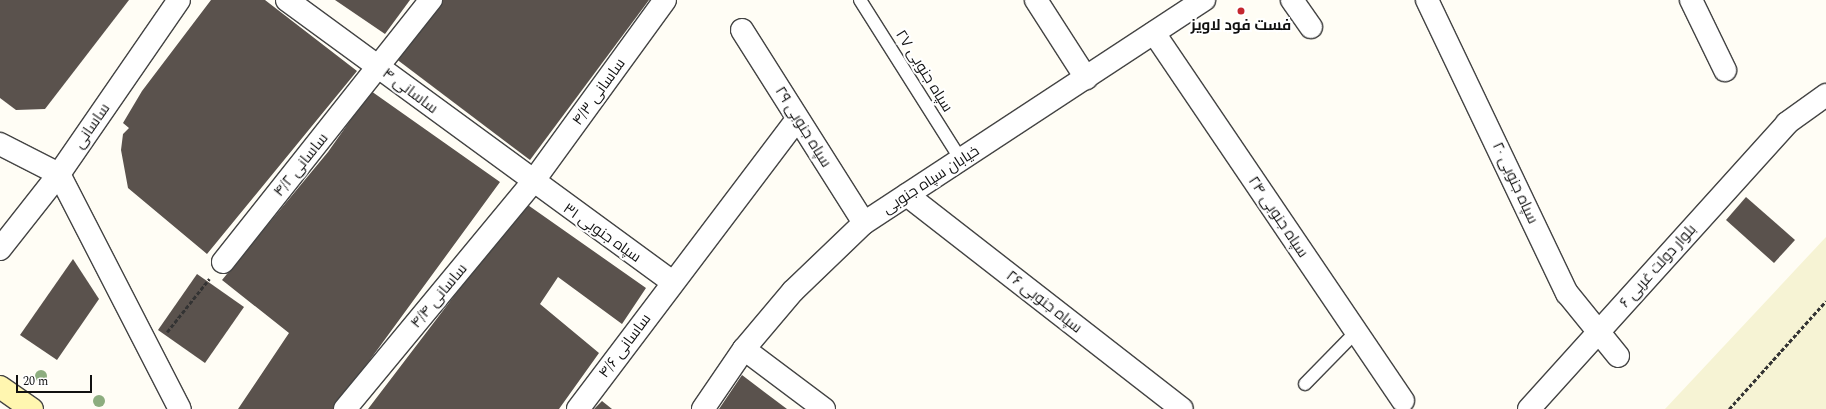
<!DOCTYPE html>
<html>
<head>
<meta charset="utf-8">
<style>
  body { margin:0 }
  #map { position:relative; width:1826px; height:409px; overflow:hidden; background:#fffdf5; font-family:Spectral,Cairo,serif }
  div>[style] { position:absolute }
  .farmland>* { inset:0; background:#f6f3d4 }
  .building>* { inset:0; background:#5a524d }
  .path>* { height:2.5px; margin-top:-1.25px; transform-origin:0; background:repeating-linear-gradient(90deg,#333 0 4px,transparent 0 6px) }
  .roads { filter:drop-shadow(1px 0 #444) drop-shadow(-1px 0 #444) drop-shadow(0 1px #444) drop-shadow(0 -1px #444) }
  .service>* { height:12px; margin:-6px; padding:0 6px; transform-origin:6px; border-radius:6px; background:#fff }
  .minor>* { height:22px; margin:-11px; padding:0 11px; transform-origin:11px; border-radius:11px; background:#fff }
  .tertiary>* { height:22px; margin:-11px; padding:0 11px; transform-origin:11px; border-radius:11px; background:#fff }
  .secondary>* { height:22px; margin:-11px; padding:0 11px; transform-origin:11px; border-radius:11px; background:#fff6b0 }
  .trees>* { width:12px; height:12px; margin:-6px; border-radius:50%; background:#8dad7f }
  .dots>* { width:11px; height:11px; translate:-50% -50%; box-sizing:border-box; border:2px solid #fff; border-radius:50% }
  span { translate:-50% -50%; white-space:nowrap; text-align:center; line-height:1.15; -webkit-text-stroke:4px #fff; paint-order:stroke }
  .poi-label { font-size:15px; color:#111; font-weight:700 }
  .street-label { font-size:15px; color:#111 }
  .scale { position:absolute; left:16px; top:375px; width:76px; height:18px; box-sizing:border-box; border:2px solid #111; border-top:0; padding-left:5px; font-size:12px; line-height:14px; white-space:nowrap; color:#111; -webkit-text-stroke:3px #fff; paint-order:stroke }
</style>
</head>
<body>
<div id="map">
  <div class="farmland">
    <i style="clip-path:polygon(1826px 237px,1826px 409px,1665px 409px)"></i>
  </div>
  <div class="building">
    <i style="clip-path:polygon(0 0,129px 0,45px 109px,16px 110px,0 98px)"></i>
    <i style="clip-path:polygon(211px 0,265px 0,357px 71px,207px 254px,128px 188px,121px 150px,123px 134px,129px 128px,123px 123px,142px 91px)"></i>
    <i style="clip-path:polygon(335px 0,410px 0,385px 34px)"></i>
    <i style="clip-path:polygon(435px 0,649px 0,530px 160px,391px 55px)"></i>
    <i style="clip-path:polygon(371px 91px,500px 182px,334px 409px,238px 409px,289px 333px,222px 280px,328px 152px)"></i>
    <i style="clip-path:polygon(1746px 197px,1795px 240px,1774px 263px,1726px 220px)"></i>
    <i style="clip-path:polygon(525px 203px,646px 288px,622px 324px,558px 277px,540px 304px,599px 353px,559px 409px,368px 409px)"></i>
    <i style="clip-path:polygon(73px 259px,99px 299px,57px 360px,20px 335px)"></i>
    <i style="clip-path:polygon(197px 274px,244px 307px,205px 363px,158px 330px)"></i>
    <i style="clip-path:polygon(742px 375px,779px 403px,787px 409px,719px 409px)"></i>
    <i style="clip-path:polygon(602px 401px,612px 409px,594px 409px)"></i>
  </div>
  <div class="path">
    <i style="left:167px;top:332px;width:68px;rotate:-51.6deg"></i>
    <i style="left:1729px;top:409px;width:145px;rotate:-48.1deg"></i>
  </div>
  <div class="roads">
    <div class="service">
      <i style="left:860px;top:0;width:189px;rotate:57.7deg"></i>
      <i style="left:1305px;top:384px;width:73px;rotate:-45.6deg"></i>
    </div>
    <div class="minor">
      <i style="left:287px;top:0;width:477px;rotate:36.2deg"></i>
      <i style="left:1036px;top:0;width:93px;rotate:57.3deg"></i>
      <i style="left:1292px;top:0;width:33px;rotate:55deg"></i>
      <i style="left:1427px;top:0;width:325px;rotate:64.5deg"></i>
      <i style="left:1567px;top:293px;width:81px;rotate:51deg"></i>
      <i style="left:1691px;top:0;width:78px;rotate:64.1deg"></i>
      <i style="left:742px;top:30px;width:228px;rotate:57.7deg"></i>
      <i style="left:1154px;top:33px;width:444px;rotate:55.9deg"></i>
      <i style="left:0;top:144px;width:66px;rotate:27deg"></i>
      <i style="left:59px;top:174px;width:264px;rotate:62.8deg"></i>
      <i style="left:907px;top:195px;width:348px;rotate:37.9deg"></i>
      <i style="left:223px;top:262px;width:335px;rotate:-51.6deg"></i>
      <i style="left:744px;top:349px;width:100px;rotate:36.9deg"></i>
      <i style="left:345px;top:409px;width:293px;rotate:-50.4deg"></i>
      <i style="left:532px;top:183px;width:226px;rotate:-54deg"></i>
      <i style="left:578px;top:409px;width:363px;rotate:-52.9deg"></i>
      <i style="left:1529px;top:409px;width:385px;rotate:-47.9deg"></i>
      <i style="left:1787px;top:123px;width:48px;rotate:-35.7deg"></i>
    </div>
    <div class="tertiary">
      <i style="left:0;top:249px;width:95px;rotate:-51.8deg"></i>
      <i style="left:59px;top:174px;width:211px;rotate:-55.4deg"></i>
      <i style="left:703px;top:409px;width:73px;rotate:-55.7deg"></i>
      <i style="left:744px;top:349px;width:76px;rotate:-49.8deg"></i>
      <i style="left:793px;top:291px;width:98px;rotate:-43.8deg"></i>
      <i style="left:864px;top:223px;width:407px;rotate:-33.3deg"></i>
    </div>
    <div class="secondary">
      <i style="left:0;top:387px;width:39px;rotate:35deg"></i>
    </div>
  </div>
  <div class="trees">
    <i style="left:41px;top:376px"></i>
    <i style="left:99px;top:401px"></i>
  </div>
  <div class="dots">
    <i style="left:1241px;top:11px;background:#c4262e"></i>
  </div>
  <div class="poi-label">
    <span style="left:1241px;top:26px">فست فود لاویز</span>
  </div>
  <div class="street-label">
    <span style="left:924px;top:71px;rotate:58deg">۲۷ سپاه جنوبی</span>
    <span style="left:410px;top:91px;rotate:37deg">۴ ساسانی</span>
    <span style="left:599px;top:92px;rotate:-54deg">۴/۳ ساسانی</span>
    <span style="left:92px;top:126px;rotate:-55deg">ساسانی</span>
    <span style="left:803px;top:127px;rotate:58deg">۲۹ سپاه جنوبی</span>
    <span style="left:301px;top:165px;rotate:-51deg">۴/۲ ساسانی</span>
    <span style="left:931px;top:180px;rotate:-33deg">خیابان سپاه جنوبی</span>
    <span style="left:1515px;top:183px;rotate:65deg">۲۰ سپاه جنوبی</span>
    <span style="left:1278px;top:217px;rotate:56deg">۲۴ سپاه جنوبی</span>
    <span style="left:602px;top:233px;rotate:35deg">۳۱ سپاه جنوبی</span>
    <span style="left:1658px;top:266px;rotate:-48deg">بلوار دولت غربی ۶</span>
    <span style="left:439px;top:296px;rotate:-50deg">۴/۴ ساسانی</span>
    <span style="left:1044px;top:302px;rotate:38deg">۲۶ سپاه جنوبی</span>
    <span style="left:625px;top:346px;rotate:-53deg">۴/۶ ساسانی</span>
  </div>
  <div class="scale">20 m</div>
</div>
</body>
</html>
